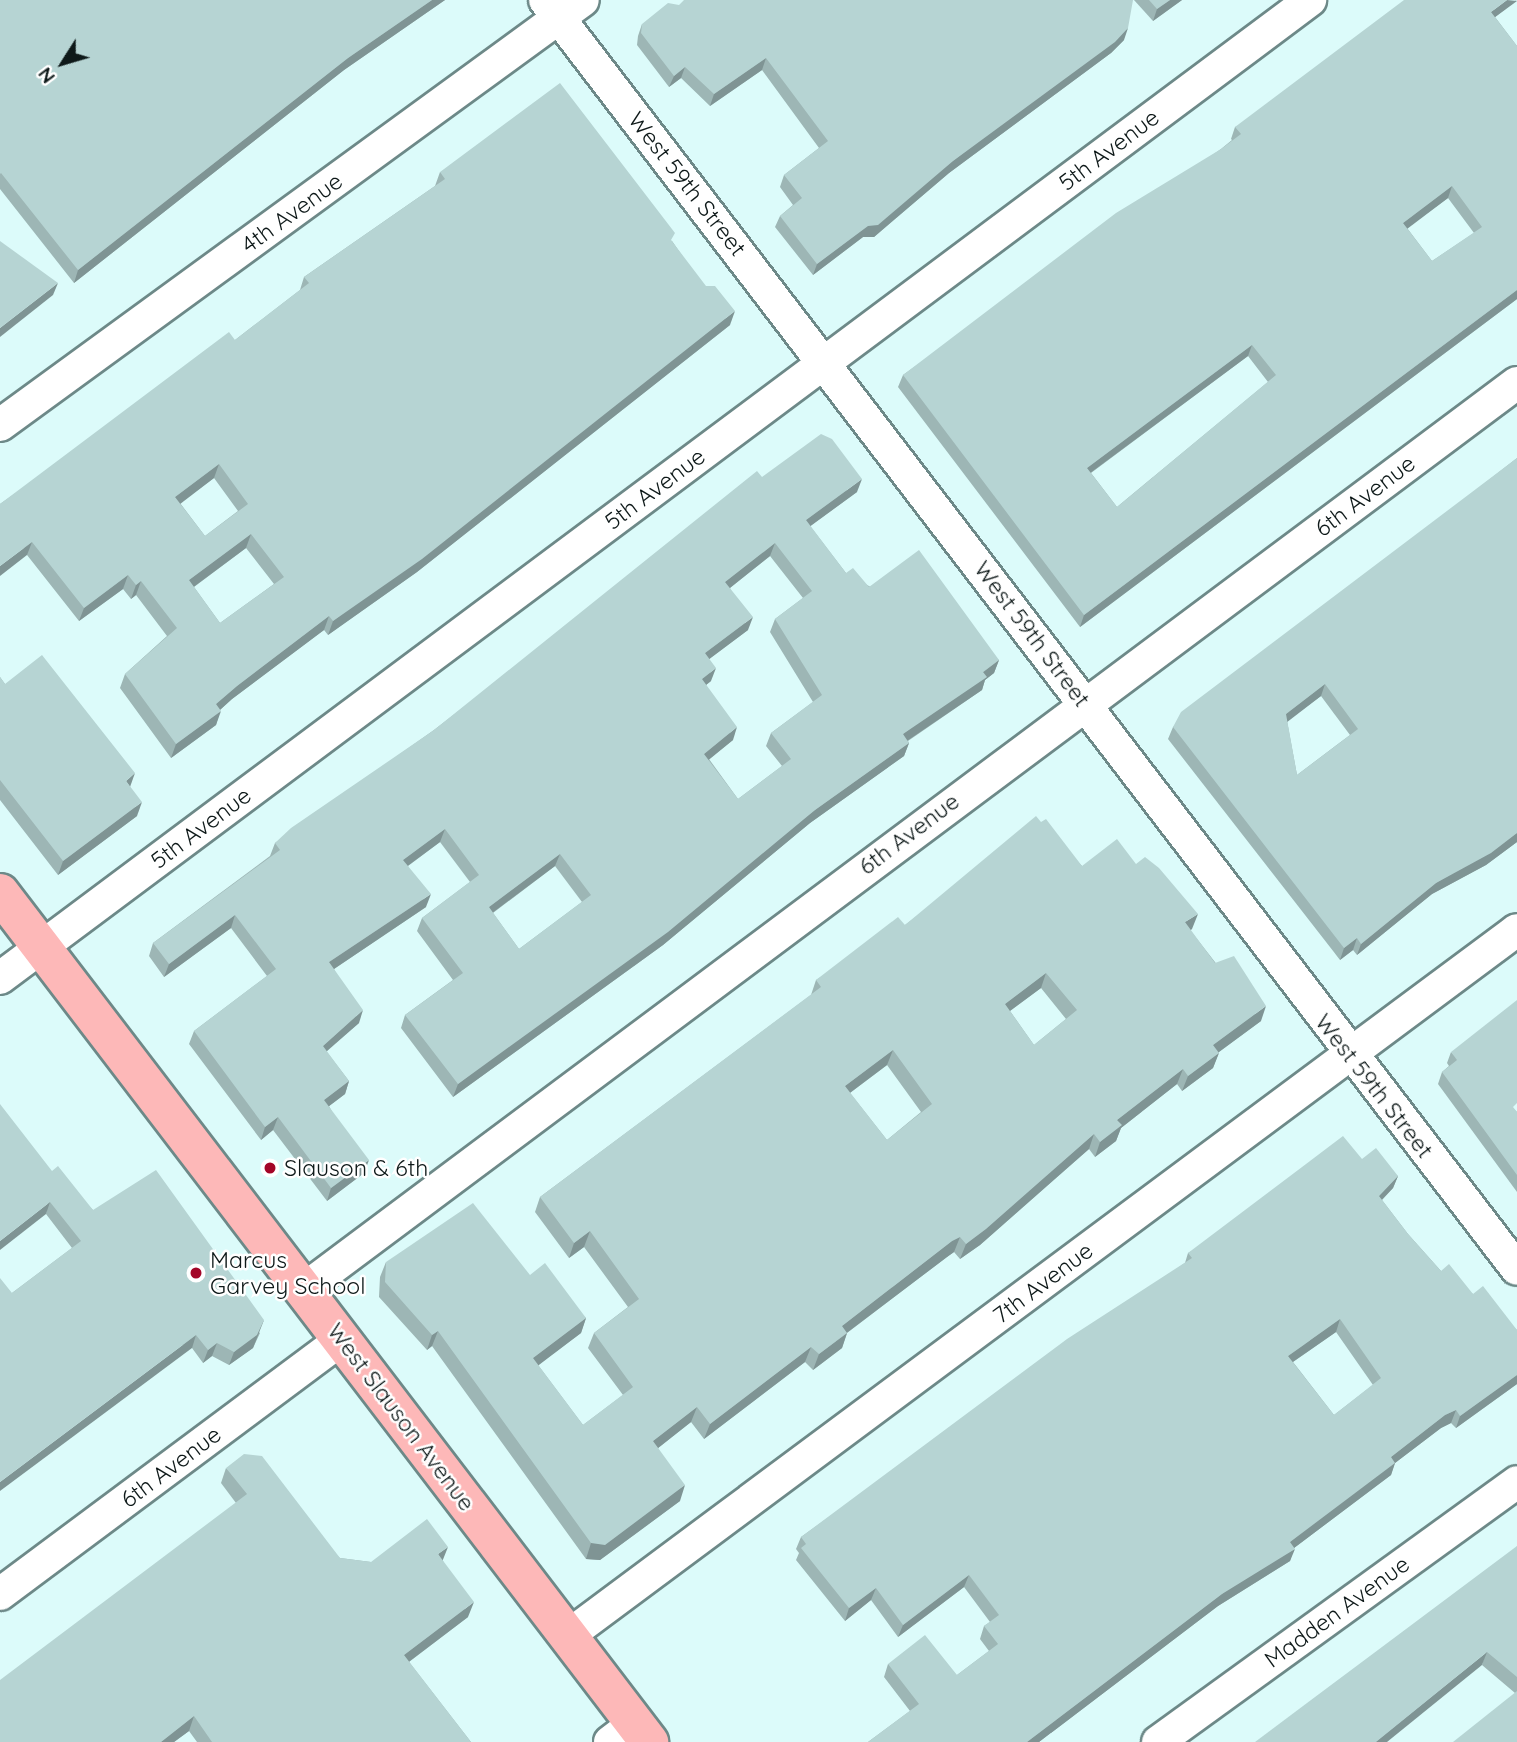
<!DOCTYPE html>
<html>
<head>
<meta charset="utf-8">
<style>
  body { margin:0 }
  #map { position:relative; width:1517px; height:1742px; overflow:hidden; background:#dcfbfa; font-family:Quicksand,sans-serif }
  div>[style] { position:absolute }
  .roads { filter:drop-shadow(2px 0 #6d8988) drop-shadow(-2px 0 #6d8988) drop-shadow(0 2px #6d8988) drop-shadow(0 -2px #6d8988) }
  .street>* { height:32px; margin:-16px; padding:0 16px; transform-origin:16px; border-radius:16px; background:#fff }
  .primary>* { height:38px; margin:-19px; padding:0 19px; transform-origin:19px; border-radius:19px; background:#fdb8b8 }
  .wall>* { inset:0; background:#9db6b5 }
  .shaded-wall>* { inset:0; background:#7f9494 }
  .building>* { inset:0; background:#b6d4d3 }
  .dots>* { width:19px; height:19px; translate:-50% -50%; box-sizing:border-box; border:4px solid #fff; border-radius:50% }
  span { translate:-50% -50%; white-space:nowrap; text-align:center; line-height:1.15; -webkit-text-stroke:5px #fff; paint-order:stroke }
  .street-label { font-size:23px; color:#0e1919 }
  .poi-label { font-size:23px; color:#0e1919 }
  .left { translate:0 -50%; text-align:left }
  .north { position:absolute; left:28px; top:28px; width:70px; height:70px; -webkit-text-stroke:5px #fff; paint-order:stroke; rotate:233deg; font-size:19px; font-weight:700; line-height:28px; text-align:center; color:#0e1919 }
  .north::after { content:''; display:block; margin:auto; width:24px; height:32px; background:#0e1919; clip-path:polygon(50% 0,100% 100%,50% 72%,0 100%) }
</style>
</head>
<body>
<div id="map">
  <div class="roads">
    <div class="street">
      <i style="left:545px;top:0;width:1598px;rotate:52.55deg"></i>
      <i style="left:0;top:425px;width:721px;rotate:-36.09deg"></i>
      <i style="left:0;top:978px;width:1635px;rotate:-36.74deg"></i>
      <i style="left:304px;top:1289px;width:1514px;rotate:-36.76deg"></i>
      <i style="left:0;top:1594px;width:427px;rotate:-36.7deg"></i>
      <i style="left:569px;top:1635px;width:1181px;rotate:-36.64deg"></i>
      <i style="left:610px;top:1742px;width:31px;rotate:-37deg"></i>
      <i style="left:1158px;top:1742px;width:443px;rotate:-35.9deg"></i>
    </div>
    <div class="primary">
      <i style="left:0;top:893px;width:1069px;rotate:52.6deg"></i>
    </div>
  </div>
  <div class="wall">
    <i style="clip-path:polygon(0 0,445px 0,344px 70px,74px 283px,0 189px)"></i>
    <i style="clip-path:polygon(1134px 0,1182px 0,1153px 21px)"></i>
    <i style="clip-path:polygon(evenodd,1517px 0,1495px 17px,1517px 46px,1517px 299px,1080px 627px,898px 387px,903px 375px,1221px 149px,1232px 140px,1231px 139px,1235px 127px,1517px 0,1448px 198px,1474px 233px,1432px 261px,1407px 228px,1448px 198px,1517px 0,1248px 356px,1268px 382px,1117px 507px,1091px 473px,1248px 356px)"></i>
    <i style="clip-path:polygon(642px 24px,1124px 40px,1111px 53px,949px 173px,874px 237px,863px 237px,813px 275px,775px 227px,780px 216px,793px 205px,780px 187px,784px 175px,819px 148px,762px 70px,710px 106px,681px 78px,669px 87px,637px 45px,638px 36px)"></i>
    <i style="clip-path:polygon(evenodd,440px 172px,672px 241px,730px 325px,417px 572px,328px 635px,324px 630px,232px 699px,220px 710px,216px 725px,171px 758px,120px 688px,125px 674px,167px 636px,136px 595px,131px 599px,123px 589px,79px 621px,27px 555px,0 504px,235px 340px,300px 290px,304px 277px,435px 186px,440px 172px,214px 478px,238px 511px,205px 536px,180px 503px,214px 478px,440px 172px,246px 548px,274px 584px,220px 623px,194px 587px,246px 548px)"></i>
    <i style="clip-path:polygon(evenodd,1517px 458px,1517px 842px,1486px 865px,1432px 894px,1357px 955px,1353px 950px,1340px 960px,1168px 739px,1173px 727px,1517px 458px,1321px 696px,1350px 735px,1297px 775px,1287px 721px,1321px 696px)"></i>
    <i style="clip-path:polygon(evenodd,762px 477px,857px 492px,810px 526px,846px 573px,999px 660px,994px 673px,985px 680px,982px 690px,908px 741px,909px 743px,904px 756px,810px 823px,663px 945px,453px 1097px,401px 1028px,405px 1015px,453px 980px,417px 931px,422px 918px,470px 882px,440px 842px,408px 866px,426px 907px,334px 969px,359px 1023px,326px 1051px,349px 1081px,345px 1094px,329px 1106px,364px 1173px,327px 1201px,273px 1130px,261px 1140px,189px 1044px,194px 1031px,267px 976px,231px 928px,164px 977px,149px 956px,153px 943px,270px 856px,275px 843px,434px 730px,762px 477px,770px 556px,803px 598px,775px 619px,770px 632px,813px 702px,771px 733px,766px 746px,782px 766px,738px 799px,709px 759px,733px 740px,706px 685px,711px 681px,709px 659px,748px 630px,730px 588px,770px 556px,762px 477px,555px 866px,582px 902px,519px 949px,493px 913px,555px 866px)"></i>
    <i style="clip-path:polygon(0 677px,5px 684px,130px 787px,137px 816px,58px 875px,0 800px)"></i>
    <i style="clip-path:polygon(evenodd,1041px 822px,1082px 866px,1136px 864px,1192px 929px,1190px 930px,1261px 1021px,1219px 1052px,1213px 1068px,1182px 1091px,1177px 1084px,1121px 1128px,1116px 1141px,1095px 1157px,1089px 1149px,980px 1245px,960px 1259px,954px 1252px,947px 1257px,847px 1333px,842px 1348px,813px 1370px,805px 1362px,704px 1439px,691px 1422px,658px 1448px,680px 1501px,600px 1560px,586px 1559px,432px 1346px,427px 1350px,379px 1297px,380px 1277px,386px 1262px,530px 1275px,586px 1318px,581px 1333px,538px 1365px,583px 1425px,623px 1395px,588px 1348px,594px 1333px,628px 1307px,584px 1247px,569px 1258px,535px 1212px,540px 1197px,811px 995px,816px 980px,905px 925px,1041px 822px,1041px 988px,1066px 1019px,1034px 1045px,1010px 1011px,1041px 988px,1041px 822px,887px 1065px,921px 1112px,887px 1140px,850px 1093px,887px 1065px)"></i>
    <i style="clip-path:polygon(1451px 1052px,1517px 1112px,1517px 1192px,1438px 1084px,1442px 1072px,1449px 1066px,1447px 1063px)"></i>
    <i style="clip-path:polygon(evenodd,1362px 1159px,1398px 1176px,1393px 1188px,1382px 1200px,1408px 1234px,1441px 1271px,1473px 1294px,1517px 1330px,1517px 1384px,1456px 1428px,1451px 1423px,1441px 1428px,1395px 1463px,1391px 1475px,1294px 1548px,1290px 1561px,1218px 1606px,1039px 1742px,868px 1742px,910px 1711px,884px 1677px,888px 1664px,957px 1675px,989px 1651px,980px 1639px,984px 1626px,990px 1622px,964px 1587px,898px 1637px,871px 1600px,845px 1621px,796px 1560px,799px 1553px,796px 1549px,801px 1537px,1185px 1263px,1188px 1253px,1362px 1159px,1336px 1332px,1373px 1385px,1334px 1415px,1293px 1362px,1336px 1332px)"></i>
    <i style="clip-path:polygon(52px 1171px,93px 1210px,260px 1333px,253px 1348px,229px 1365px,212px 1356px,203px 1363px,192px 1348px,12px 1293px,72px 1248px,46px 1214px)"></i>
    <i style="clip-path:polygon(226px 1468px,340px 1558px,371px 1562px,443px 1561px,468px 1617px,409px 1662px,471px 1742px,197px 1742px,189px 1731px,174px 1742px,0 1742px,236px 1503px,221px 1483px)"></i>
    <i style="clip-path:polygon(1517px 1546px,1517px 1742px,1515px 1693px,1482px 1665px)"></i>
  </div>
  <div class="shaded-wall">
    <i style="clip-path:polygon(432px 0,445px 0,344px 70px,74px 283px,78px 270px,348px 58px)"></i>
    <i style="clip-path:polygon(1170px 0,1182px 0,1153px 21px,1157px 9px)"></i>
    <i style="clip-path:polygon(1507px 0,1517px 1px,1487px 23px,1491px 12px)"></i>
    <i style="clip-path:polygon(1128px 28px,1124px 40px,1111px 53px,949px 173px,874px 237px,863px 237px,813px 275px,817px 264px)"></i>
    <i style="clip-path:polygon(766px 58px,762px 70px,710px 106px,714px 94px)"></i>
    <i style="clip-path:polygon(685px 67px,681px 78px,669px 87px,674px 76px)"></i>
    <i style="clip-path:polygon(1452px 186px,1448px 198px,1399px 235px,1403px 223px)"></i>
    <i style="clip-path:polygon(58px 283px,53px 295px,0 337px,0 328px)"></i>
    <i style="clip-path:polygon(1517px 290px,1517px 299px,1080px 627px,1084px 615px)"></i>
    <i style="clip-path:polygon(735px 311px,730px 325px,417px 572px,328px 635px,333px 621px)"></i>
    <i style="clip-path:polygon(1252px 345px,1248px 356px,1082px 479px,1087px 468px)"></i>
    <i style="clip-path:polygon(219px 464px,214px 478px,171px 511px,175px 497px)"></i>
    <i style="clip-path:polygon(862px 479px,857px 492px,801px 533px,806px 520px)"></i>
    <i style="clip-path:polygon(251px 534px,246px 548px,184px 594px,189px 580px)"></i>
    <i style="clip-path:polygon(32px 542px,27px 555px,0 576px,0 566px)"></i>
    <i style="clip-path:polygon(775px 543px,770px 556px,721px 595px,725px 582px)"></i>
    <i style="clip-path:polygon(128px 575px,123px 589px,79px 621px,84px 608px)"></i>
    <i style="clip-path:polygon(141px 581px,136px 595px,131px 599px,136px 585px)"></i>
    <i style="clip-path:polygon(329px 616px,324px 630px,232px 699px,211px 718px,216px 704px,237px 686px)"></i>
    <i style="clip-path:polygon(753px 617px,748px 630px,700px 666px,705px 653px)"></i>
    <i style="clip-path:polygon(999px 660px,994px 673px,985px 680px,982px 690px,898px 747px,903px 734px)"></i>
    <i style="clip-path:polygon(716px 668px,711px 681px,697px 692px,702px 679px)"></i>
    <i style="clip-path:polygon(1325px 684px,1321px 696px,1282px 726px,1286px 714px)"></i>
    <i style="clip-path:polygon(221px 711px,216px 725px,171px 758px,176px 744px)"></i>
    <i style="clip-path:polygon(737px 727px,733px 740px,700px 767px,704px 754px)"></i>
    <i style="clip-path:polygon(909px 743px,904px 756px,810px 823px,663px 945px,453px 1097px,458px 1084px,815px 810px)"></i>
    <i style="clip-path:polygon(135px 773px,130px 787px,126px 781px)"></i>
    <i style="clip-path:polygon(142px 802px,137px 816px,58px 875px,63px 861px)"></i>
    <i style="clip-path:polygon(445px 829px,440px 842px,398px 873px,403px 860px)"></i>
    <i style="clip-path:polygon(1517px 833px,1517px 842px,1486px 865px,1432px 894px,1357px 955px,1361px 944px,1436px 883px)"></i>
    <i style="clip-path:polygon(560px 854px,555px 866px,484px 919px,489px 907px)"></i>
    <i style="clip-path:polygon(431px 894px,426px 907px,325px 975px,329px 962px)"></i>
    <i style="clip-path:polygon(1198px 914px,1192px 929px,1179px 938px,1185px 922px)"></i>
    <i style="clip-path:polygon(235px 915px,231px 928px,164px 977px,169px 964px)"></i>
    <i style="clip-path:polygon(1357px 938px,1353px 950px,1340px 960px,1344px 948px)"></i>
    <i style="clip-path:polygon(1046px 973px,1041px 988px,999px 1019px,1005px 1004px)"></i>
    <i style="clip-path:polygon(1266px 1006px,1261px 1021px,1208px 1060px,1213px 1045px)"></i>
    <i style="clip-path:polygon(363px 1010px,359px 1023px,318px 1059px,323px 1046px)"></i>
    <i style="clip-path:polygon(893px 1050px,887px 1065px,839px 1101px,845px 1086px)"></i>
    <i style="clip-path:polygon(1219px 1053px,1213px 1068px,1182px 1091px,1188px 1076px)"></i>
    <i style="clip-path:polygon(1183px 1069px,1177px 1084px,1121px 1128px,1116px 1141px,1095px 1157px,1100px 1142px,1117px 1120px)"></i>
    <i style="clip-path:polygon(349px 1081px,345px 1094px,320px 1113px,324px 1100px)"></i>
    <i style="clip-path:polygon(278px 1117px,273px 1130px,261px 1140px,265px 1127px)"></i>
    <i style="clip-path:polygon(1094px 1134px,1089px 1149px,980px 1245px,960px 1259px,966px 1244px)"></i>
    <i style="clip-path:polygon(369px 1160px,364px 1173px,327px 1201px,331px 1188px)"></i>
    <i style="clip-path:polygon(1398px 1176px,1393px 1188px,1374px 1208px,1379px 1196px)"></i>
    <i style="clip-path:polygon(50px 1202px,46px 1214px,0 1250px,0 1241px)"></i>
    <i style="clip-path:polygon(590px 1231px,584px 1247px,569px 1258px,574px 1243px)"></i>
    <i style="clip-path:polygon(960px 1237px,954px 1252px,947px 1257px,836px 1341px,842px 1326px,952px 1241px)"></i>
    <i style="clip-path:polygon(586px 1318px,581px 1333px,527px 1374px,533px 1358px)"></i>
    <i style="clip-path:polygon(1340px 1319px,1336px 1332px,1284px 1368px,1288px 1356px)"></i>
    <i style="clip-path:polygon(264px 1320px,253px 1348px,229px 1365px,234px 1352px)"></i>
    <i style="clip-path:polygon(438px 1331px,432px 1346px,427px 1350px,432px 1335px)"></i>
    <i style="clip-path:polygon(847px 1333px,842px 1348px,813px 1370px,819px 1354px)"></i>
    <i style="clip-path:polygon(196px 1335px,192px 1348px,0 1491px,0 1482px)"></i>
    <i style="clip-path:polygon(217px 1343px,212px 1356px,203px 1363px,208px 1350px)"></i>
    <i style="clip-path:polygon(811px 1347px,805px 1362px,704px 1439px,710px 1424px)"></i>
    <i style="clip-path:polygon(1517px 1375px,1517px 1384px,1456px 1428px,1460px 1416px)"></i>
    <i style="clip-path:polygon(697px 1407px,691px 1422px,648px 1456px,653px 1441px)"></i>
    <i style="clip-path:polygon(1456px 1410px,1451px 1423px,1441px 1428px,1395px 1463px,1391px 1475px,1286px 1554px,1295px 1549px,1290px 1561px,1218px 1606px,1039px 1742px,1027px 1742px,1290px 1542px,1391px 1457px,1445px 1415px)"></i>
    <i style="clip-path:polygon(685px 1485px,680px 1501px,600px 1560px,586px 1559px,591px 1543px)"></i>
    <i style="clip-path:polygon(448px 1547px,442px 1562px,438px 1554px)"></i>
    <i style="clip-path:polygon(969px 1575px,964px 1587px,898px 1637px,903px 1625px)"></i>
    <i style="clip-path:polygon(876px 1588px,871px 1600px,845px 1621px,849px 1608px)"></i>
    <i style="clip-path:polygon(474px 1602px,468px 1617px,398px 1670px,404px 1655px)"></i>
    <i style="clip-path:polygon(1487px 1652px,1482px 1665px,1387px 1742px,1375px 1742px)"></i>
    <i style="clip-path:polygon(194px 1716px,189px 1731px,174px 1742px,161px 1742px)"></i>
  </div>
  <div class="building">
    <i style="clip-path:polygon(0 0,432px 0,348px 58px,78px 270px,1px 173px,0 174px)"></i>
    <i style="clip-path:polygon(684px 0,1133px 0,1128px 28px,1115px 42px,953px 161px,878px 225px,868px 226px,817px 264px,780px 216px,802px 198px,784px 175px,828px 141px,766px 58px,714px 94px,685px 67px,674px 76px,641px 33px,642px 24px,668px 3px,679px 5px)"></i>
    <i style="clip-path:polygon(1149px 0,1170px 0,1157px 9px)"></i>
    <i style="clip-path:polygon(evenodd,1404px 0,1507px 0,1491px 12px,1517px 46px,1517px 290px,1084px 615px,903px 375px,1116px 213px,1221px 149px,1241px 134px,1235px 127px,1404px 0,1452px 186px,1482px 227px,1432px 261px,1403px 223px,1452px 186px,1404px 0,1252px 345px,1276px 375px,1117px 507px,1087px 468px,1252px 345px)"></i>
    <i style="clip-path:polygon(evenodd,560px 83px,675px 233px,671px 240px,706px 286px,715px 286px,735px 311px,422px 559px,333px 621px,329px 616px,237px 686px,216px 704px,221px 711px,176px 744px,125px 674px,177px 628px,141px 581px,136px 585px,128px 575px,84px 608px,32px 542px,0 566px,0 504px,229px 332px,235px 340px,309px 283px,304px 277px,445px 179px,440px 172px,560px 83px,219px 464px,248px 504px,205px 536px,175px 497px,219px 464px,560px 83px,251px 534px,284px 577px,220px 623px,189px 580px,251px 534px)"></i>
    <i style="clip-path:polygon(0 241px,58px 283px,0 328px)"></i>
    <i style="clip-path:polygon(evenodd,821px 434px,832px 439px,862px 479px,806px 520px,846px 573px,853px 568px,869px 587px,919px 550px,999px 660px,983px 672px,987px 677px,903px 734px,909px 743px,815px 810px,668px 932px,458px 1084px,405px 1015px,463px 973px,422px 918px,479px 875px,445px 829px,403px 860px,431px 894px,329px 962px,363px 1010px,323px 1046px,349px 1081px,324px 1100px,369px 1160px,331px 1188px,278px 1117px,265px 1127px,194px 1031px,276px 969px,235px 915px,169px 964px,153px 943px,280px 850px,275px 843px,291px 828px,434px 730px,757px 471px,762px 477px,821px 434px,775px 543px,812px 591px,775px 619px,822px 695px,771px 733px,791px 759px,738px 799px,704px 754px,737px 727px,702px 679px,716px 668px,705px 653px,753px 617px,725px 582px,775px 543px,821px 434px,560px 854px,591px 895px,519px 949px,489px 907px,560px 854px)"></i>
    <i style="clip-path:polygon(evenodd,1517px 458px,1517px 833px,1491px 853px,1436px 883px,1361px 944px,1357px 938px,1344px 948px,1173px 727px,1181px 712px,1517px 458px,1325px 684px,1358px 729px,1297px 775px,1286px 714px,1325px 684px)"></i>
    <i style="clip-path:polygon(42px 655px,135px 773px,126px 781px,142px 802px,63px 861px,0 780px,0 677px,5px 684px)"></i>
    <i style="clip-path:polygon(evenodd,1036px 816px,1041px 822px,1046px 819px,1082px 866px,1117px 839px,1136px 864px,1145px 857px,1159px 868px,1198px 914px,1185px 922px,1215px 963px,1234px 956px,1266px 1006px,1213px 1045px,1219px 1053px,1188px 1076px,1183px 1069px,1117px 1120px,1122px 1125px,1100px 1142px,1094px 1134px,986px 1229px,966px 1244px,960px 1237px,952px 1241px,842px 1326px,847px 1333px,819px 1354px,811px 1347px,710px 1424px,697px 1407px,653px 1441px,685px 1485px,605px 1545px,591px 1543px,438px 1331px,432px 1335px,385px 1282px,386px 1262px,473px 1203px,530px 1275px,545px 1263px,586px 1318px,533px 1358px,583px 1425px,633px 1387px,594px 1333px,639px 1299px,590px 1231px,574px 1243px,540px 1197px,821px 987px,816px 980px,898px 917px,905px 925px,1036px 816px,1046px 973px,1077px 1010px,1034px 1045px,1005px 1004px,1046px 973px,1036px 816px,893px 1050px,932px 1104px,887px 1140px,845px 1086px,893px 1050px)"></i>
    <i style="clip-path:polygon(1517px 1000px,1517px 1103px,1513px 1107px,1517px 1112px,1517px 1175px,1442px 1072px,1457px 1060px,1451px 1052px)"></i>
    <i style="clip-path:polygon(0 1104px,52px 1171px,58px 1166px,93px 1210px,156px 1170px,264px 1320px,257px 1335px,234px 1352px,217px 1343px,208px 1350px,196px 1335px,0 1482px,0 1278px,12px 1293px,81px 1241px,50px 1202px,0 1241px)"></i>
    <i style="clip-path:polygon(evenodd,1343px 1136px,1362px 1159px,1376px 1148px,1398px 1176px,1379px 1196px,1408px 1234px,1441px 1271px,1449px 1264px,1473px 1294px,1483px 1286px,1517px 1330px,1517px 1375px,1460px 1416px,1456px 1410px,1445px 1415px,1391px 1457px,1395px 1463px,1290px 1542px,1295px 1549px,1222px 1594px,1027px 1742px,868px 1742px,919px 1704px,888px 1664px,925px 1635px,957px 1675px,998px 1644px,984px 1626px,999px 1615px,969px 1575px,903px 1625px,876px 1588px,849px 1608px,801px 1548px,806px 1544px,801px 1537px,1067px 1339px,1192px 1258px,1188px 1253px,1343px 1136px,1340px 1319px,1381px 1378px,1334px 1415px,1288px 1356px,1340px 1319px)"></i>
    <i style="clip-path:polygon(244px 1454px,262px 1456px,340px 1558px,371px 1562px,427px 1519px,448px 1547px,438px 1554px,474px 1602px,404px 1655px,471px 1742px,212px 1742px,194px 1716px,161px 1742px,0 1742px,0 1680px,247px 1494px,226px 1468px)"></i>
    <i style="clip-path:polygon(1517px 1546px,1517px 1677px,1487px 1652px,1376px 1742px,1255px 1742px)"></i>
    <i style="clip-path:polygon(1517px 1691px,1517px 1742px,1453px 1742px)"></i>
  </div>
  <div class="dots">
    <i style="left:270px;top:1168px;background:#a30527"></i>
    <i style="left:196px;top:1273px;background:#a30527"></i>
  </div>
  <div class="street-label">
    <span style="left:1109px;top:150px;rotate:-37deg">5th Avenue</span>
    <span style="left:687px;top:184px;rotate:52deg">West 59th Street</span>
    <span style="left:292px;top:213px;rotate:-36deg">4th Avenue</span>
    <span style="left:655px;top:489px;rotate:-37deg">5th Avenue</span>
    <span style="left:1365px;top:496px;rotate:-37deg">6th Avenue</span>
    <span style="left:1032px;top:634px;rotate:53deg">West 59th Street</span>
    <span style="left:201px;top:828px;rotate:-37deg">5th Avenue</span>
    <span style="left:909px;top:834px;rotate:-37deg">6th Avenue</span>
    <span style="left:1374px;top:1086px;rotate:52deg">West 59th Street</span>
    <span style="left:1043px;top:1283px;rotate:-37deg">7th Avenue</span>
    <span style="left:401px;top:1417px;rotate:53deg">West Slauson Avenue</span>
    <span style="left:171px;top:1467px;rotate:-37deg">6th Avenue</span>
    <span style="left:1337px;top:1612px;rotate:-36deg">Madden Avenue</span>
  </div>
  <div class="poi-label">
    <span class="left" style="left:284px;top:1168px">Slauson &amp; 6th</span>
    <span class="left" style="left:210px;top:1273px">Marcus<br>Garvey School</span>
  </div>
  <div class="north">N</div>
</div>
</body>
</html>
